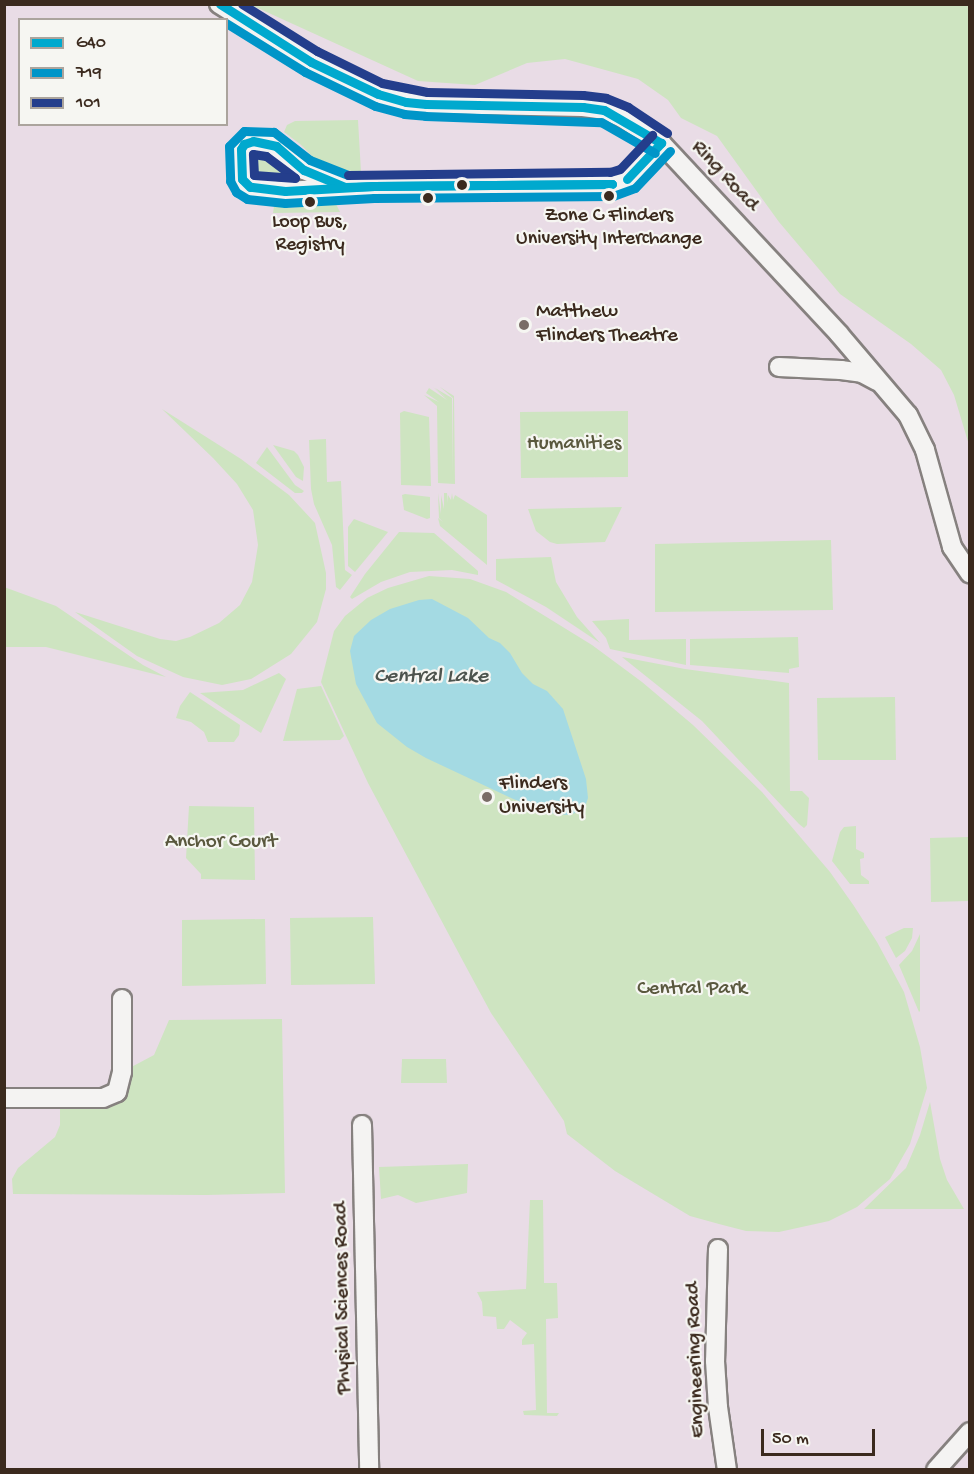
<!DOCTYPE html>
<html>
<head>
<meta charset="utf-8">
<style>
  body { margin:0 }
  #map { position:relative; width:974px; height:1474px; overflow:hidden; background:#ede8eb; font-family:"Gochi Hand",sans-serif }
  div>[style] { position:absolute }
  .built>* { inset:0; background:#e9dce6 }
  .green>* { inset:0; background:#cee4c1 }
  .water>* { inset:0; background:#a4dae3 }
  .roads { filter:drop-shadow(2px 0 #86817f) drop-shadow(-2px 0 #86817f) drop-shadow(0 2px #86817f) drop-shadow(0 -2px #86817f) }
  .minor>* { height:18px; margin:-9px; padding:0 9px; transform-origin:9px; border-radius:9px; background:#f4f3f2 }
  .bus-1>* { height:9px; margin:-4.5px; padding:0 4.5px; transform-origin:4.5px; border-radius:4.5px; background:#00a9ce }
  .bus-2>* { height:9px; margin:-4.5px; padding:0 4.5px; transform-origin:4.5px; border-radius:4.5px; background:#0095c8 }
  .bus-3>* { height:9px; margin:-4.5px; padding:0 4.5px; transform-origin:4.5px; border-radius:4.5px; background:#243e8c }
  .dots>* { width:16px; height:16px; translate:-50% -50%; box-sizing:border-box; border:3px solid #f6f6f2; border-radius:50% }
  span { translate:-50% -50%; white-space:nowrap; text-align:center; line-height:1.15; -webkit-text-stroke:4.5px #f6f6f2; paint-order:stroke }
  .bus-label { font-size:20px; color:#3b2a1e }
  .street-label { font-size:21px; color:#3b2a1e }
  .poi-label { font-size:21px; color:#3b2a1e }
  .left { translate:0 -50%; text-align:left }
  .park-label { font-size:21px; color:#5a583e }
  .water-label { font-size:22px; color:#4d544e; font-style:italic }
  .frame { position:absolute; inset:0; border:6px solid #3b2a1e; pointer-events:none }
  .legend { position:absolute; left:18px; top:18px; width:210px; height:108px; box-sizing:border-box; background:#f6f6f2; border:2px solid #aba49d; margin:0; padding:8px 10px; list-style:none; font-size:18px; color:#3b2a1e }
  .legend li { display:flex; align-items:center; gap:12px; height:30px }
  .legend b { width:30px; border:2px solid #aba49d }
  .scale { position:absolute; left:761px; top:1429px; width:114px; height:27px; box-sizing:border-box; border:3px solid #3b2a1e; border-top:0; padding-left:8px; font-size:18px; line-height:21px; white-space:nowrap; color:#3b2a1e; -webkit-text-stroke:4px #f6f6f2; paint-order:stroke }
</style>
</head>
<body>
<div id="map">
  <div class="built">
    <i style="clip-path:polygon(evenodd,5px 5px,969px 5px,969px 1469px,5px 1469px,5px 5px,20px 20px,226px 20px,226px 124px,20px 124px,20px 20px)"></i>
  </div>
  <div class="green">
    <i style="clip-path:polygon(251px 5px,969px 5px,969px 445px,954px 395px,941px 370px,911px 344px,840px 294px,779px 222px,717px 136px,681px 118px,668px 100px,638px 79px,565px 59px,527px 63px,475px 85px,418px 81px)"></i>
    <i style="clip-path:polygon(358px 120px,361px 172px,324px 168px,300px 144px,284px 132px,287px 125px,295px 121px)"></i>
    <i style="clip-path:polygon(267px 155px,284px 167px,289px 174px,287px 178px,270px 179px,261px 178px,256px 173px,254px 163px,256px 159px)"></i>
    <i style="clip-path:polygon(282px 204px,288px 208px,336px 204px,340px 212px,273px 213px,274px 206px)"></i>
    <i style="clip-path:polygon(433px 387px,449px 400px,435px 388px,452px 398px,453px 474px,453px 398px,440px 387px,454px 396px,455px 484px,438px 483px,437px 406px,424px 395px,439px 402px,426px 393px,429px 388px,447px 400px)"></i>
    <i style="clip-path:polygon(162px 409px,241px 459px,289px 495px,315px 523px,326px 573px,326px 589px,317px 622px,291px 654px,251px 679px,222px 685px,183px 677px,137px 656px,75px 612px,160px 639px,176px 641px,190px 637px,219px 623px,240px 605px,252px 582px,258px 545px,253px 510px,237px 484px,213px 458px)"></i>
    <i style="clip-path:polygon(404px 411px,429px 417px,431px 486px,401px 485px,400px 413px)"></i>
    <i style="clip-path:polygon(628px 411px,628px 477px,521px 478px,520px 412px)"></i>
    <i style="clip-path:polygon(326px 439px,327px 482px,341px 481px,345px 570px,352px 575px,340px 590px,336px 587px,332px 545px,314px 504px,311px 489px,309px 440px)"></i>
    <i style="clip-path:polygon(273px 445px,294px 451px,298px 455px,304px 467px,303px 481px,296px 477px)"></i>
    <i style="clip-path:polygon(267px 447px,295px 485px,304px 491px,302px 493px,295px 493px,256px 463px)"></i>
    <i style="clip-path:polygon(438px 493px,441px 514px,441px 495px,444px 509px,444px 493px,447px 493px,448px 503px,448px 495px,451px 500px,452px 493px,453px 500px,455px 495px,487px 515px,487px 565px,440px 526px,438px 518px,443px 522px,439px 518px)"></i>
    <i style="clip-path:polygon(405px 494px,430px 497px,430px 518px,427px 519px,404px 510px,402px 495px)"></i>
    <i style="clip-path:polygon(622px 507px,605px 542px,557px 544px,550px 542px,536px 531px,528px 509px)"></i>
    <i style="clip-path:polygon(354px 519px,388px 532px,355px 572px,348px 566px,348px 527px)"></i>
    <i style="clip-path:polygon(399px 532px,434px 533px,478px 571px,478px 575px,452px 570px,410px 572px,381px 582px,352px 599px,350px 597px,365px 574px)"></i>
    <i style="clip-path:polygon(831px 540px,833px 610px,655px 612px,655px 544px)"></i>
    <i style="clip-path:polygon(551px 557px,556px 582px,577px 617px,600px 643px,546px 607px,496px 580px,496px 559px)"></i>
    <i style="clip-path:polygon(429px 576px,470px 579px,506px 592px,592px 645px,642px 682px,693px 725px,762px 792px,830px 872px,854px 906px,877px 942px,904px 992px,920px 1047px,927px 1088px,910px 1144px,890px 1179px,857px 1207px,829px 1221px,779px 1232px,746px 1231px,719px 1224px,690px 1216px,615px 1171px,567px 1134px,564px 1121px,491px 1013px,464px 963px,368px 783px,321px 682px,334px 631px,345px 616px,367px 598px,388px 588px)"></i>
    <i style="clip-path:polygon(4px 587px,56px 606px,143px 665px,166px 677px,46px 647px,5px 647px)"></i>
    <i style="clip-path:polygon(629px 619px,629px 640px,686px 639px,686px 665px,610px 649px,606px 638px,592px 621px)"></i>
    <i style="clip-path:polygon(798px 637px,799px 667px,789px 669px,789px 673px,690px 665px,690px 639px)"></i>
    <i style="clip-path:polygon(622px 657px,685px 669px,789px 683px,790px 791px,802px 791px,809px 798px,807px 825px,804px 828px,799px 824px,702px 721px)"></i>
    <i style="clip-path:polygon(279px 673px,286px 679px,261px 733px,200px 693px,243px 690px)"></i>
    <i style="clip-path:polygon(321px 686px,344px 736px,340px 740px,283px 741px,297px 689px)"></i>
    <i style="clip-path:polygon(190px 692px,240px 725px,239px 735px,234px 742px,208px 742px,204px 732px,191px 722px,176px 718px,180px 706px)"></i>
    <i style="clip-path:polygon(895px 697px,896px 760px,818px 760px,817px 698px)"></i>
    <i style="clip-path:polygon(189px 806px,254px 807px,255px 880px,201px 879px,201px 874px,186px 858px)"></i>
    <i style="clip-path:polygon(856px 826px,856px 849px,864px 853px,864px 858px,860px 859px,861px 875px,869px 881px,869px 884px,850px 884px,832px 861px,840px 832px,844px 827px)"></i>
    <i style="clip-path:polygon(969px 837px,969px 901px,931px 902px,930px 838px)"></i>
    <i style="clip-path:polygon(373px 917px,375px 984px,291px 985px,290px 918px)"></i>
    <i style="clip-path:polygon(265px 919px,266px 984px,182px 986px,182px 920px)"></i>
    <i style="clip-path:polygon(904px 928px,913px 928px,912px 938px,905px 951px,896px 958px,885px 937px)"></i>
    <i style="clip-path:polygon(920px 934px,920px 1011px,919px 1012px,899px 965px,912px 951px)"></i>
    <i style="clip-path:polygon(282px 1019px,285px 1193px,206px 1195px,13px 1194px,12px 1179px,18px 1168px,55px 1137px,60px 1125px,60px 1098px,103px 1098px,122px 1072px,154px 1055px,169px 1020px)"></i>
    <i style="clip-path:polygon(402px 1059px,446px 1059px,447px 1083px,401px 1083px)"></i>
    <i style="clip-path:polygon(930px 1102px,940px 1159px,947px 1180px,964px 1209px,864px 1209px,906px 1168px,920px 1135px)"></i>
    <i style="clip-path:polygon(468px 1164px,467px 1193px,416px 1203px,398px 1195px,381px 1199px,379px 1167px)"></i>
    <i style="clip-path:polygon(530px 1200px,543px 1200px,544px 1283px,557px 1283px,558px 1318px,546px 1319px,547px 1413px,559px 1413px,557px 1416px,524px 1415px,523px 1411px,536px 1410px,534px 1344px,522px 1345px,522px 1340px,527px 1333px,510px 1320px,504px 1329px,497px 1329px,496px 1317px,483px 1316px,482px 1302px,477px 1292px,526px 1289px)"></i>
  </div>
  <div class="water">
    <i style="clip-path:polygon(432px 599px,468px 618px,489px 638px,500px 643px,510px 653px,522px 673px,533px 684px,547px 691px,563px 709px,586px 779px,588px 798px,585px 807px,579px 812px,568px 815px,548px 813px,511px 798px,426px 758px,407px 747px,377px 723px,356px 684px,350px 651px,354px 636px,371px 620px,390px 609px,419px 600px)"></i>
  </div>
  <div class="roads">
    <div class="minor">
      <i style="left:219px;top:4px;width:109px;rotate:32.2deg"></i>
      <i style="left:311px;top:62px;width:74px;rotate:25.5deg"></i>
      <i style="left:378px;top:94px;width:29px;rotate:16deg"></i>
      <i style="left:406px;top:102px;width:20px;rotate:6deg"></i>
      <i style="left:426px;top:104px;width:157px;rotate:1.1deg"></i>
      <i style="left:583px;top:107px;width:21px;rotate:8deg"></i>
      <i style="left:604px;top:110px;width:20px;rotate:24deg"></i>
      <i style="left:622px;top:118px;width:46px;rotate:32.7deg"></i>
      <i style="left:661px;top:143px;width:261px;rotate:47deg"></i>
      <i style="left:839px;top:334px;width:106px;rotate:49.6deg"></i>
      <i style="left:908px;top:415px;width:39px;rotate:64deg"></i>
      <i style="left:925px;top:450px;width:101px;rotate:74.4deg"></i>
      <i style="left:952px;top:547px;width:32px;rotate:56deg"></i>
      <i style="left:345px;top:187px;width:44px;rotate:-157.5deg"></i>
      <i style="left:304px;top:170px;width:42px;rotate:-141.8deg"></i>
      <i style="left:271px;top:144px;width:23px;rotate:-175deg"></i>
      <i style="left:248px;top:142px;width:10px;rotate:135deg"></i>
      <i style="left:241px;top:149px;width:30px;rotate:88deg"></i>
      <i style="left:242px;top:179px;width:6px;rotate:59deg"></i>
      <i style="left:245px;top:184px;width:6px;rotate:31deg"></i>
      <i style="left:250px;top:187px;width:35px;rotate:7deg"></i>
      <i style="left:285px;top:191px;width:89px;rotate:-3.2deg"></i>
      <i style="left:374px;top:186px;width:238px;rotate:-0.5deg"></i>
      <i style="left:612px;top:184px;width:16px;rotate:-18deg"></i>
      <i style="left:627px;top:179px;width:50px;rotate:-46.6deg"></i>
      <i style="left:779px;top:367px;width:62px;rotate:2.8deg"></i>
      <i style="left:841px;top:370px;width:21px;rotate:8deg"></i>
      <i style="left:862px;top:373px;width:17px;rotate:28deg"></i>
      <i style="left:4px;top:1098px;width:99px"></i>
      <i style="left:103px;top:1098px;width:15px;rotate:-23deg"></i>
      <i style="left:117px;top:1092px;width:21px;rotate:-76deg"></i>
      <i style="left:122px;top:1072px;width:73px;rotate:-90deg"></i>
      <i style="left:362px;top:1125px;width:345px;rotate:88.8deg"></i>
      <i style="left:718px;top:1249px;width:112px;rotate:91.5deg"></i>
      <i style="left:715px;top:1361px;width:46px;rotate:86.3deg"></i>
      <i style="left:718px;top:1407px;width:64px;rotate:81.9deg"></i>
      <i style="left:936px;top:1470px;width:51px;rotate:-48.2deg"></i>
    </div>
  </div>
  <div class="bus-1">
    <i style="left:220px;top:4px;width:108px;rotate:32.5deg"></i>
    <i style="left:311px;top:62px;width:74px;rotate:25.5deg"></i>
    <i style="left:378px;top:94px;width:29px;rotate:16deg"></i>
    <i style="left:406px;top:102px;width:20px;rotate:6deg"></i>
    <i style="left:426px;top:104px;width:157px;rotate:1.1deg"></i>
    <i style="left:583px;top:107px;width:21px;rotate:8deg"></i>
    <i style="left:604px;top:110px;width:66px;rotate:30.1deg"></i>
    <i style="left:253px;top:141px;width:24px;rotate:12deg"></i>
    <i style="left:276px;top:146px;width:37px;rotate:41deg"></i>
    <i style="left:304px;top:170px;width:44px;rotate:22.5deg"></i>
    <i style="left:345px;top:187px;width:29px;rotate:-2deg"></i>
    <i style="left:374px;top:186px;width:89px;rotate:176.8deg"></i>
    <i style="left:285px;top:191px;width:35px;rotate:-173deg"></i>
    <i style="left:250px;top:187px;width:11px;rotate:-135deg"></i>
    <i style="left:242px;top:179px;width:30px;rotate:-92deg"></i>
    <i style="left:241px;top:149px;width:6px;rotate:-59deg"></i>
    <i style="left:244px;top:144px;width:9px;rotate:-18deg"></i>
    <i style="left:627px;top:179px;width:50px;rotate:-46.6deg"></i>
    <i style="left:374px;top:186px;width:238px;rotate:-0.5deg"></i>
    <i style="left:374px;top:186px;width:238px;rotate:-0.5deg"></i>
  </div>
  <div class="bus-2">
    <i style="left:226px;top:23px;width:93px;rotate:31.8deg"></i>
    <i style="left:305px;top:72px;width:78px;rotate:25.9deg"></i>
    <i style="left:375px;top:106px;width:30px;rotate:15deg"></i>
    <i style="left:404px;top:114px;width:21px;rotate:5deg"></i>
    <i style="left:425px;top:116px;width:176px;rotate:2deg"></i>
    <i style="left:601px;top:122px;width:62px;rotate:29.9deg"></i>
    <i style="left:348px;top:175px;width:41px;rotate:-158.5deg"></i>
    <i style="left:310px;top:160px;width:46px;rotate:-142.1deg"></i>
    <i style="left:274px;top:132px;width:30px;rotate:-178deg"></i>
    <i style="left:244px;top:131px;width:21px;rotate:135deg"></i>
    <i style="left:229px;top:146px;width:35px;rotate:88deg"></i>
    <i style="left:230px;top:181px;width:13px;rotate:61deg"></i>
    <i style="left:236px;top:192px;width:13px;rotate:32deg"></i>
    <i style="left:247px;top:199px;width:38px;rotate:6deg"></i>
    <i style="left:285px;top:203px;width:89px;rotate:-3.2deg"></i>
    <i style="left:374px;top:198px;width:239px;rotate:-0.5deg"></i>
    <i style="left:613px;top:196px;width:23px;rotate:-20deg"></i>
    <i style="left:635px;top:188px;width:51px;rotate:-46.6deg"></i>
  </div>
  <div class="bus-3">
    <i style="left:242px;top:4px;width:89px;rotate:32.1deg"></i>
    <i style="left:317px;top:51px;width:72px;rotate:26.2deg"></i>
    <i style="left:382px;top:83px;width:46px;rotate:11.3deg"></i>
    <i style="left:427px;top:92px;width:156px;rotate:1.1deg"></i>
    <i style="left:583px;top:95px;width:23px;rotate:7deg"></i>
    <i style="left:606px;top:98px;width:24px;rotate:22deg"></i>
    <i style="left:628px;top:107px;width:47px;rotate:33.7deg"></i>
    <i style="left:253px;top:154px;width:13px;rotate:9deg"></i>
    <i style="left:266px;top:156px;width:36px;rotate:37deg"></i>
    <i style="left:295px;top:178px;width:41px;rotate:-175.8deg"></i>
    <i style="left:254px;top:175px;width:21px;rotate:-93deg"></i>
    <i style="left:348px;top:175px;width:262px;rotate:-0.7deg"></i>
    <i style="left:610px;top:172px;width:10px;rotate:-17deg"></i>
    <i style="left:620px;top:169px;width:47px;rotate:-46.7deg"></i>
  </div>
  <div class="dots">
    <i style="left:462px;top:185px;background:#3b2a1e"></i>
    <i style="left:609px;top:196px;background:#3b2a1e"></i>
    <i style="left:428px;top:198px;background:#3b2a1e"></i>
    <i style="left:310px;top:202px;background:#3b2a1e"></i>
    <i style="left:524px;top:325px;background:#796c66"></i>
    <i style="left:487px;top:797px;background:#796c66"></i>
  </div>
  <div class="bus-label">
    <span style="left:609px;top:228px">Zone C Flinders<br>University Interchange</span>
    <span style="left:310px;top:234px">Loop Bus,<br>Registry</span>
  </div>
  <div class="street-label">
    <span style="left:724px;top:177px;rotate:47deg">Ring Road</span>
    <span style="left:344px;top:1298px;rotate:-91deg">Physical Sciences Road</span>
    <span style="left:697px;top:1360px;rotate:-92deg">Engineering Road</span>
  </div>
  <div class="poi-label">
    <span class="left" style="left:536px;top:325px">Matthew<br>Flinders Theatre</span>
    <span class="left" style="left:499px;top:797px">Flinders<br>University</span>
  </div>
  <div class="park-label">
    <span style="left:574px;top:445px">Humanities</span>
    <span style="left:221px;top:843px">Anchor Court</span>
    <span style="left:692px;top:990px">Central Park</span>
  </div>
  <div class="water-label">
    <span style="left:431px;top:678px">Central Lake</span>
  </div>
  <div class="frame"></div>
  <ul class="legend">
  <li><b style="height:8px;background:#00a9ce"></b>G40</li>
  <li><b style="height:8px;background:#0095c8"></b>719</li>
  <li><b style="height:8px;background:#243e8c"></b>101</li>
  </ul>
  <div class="scale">50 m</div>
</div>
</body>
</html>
